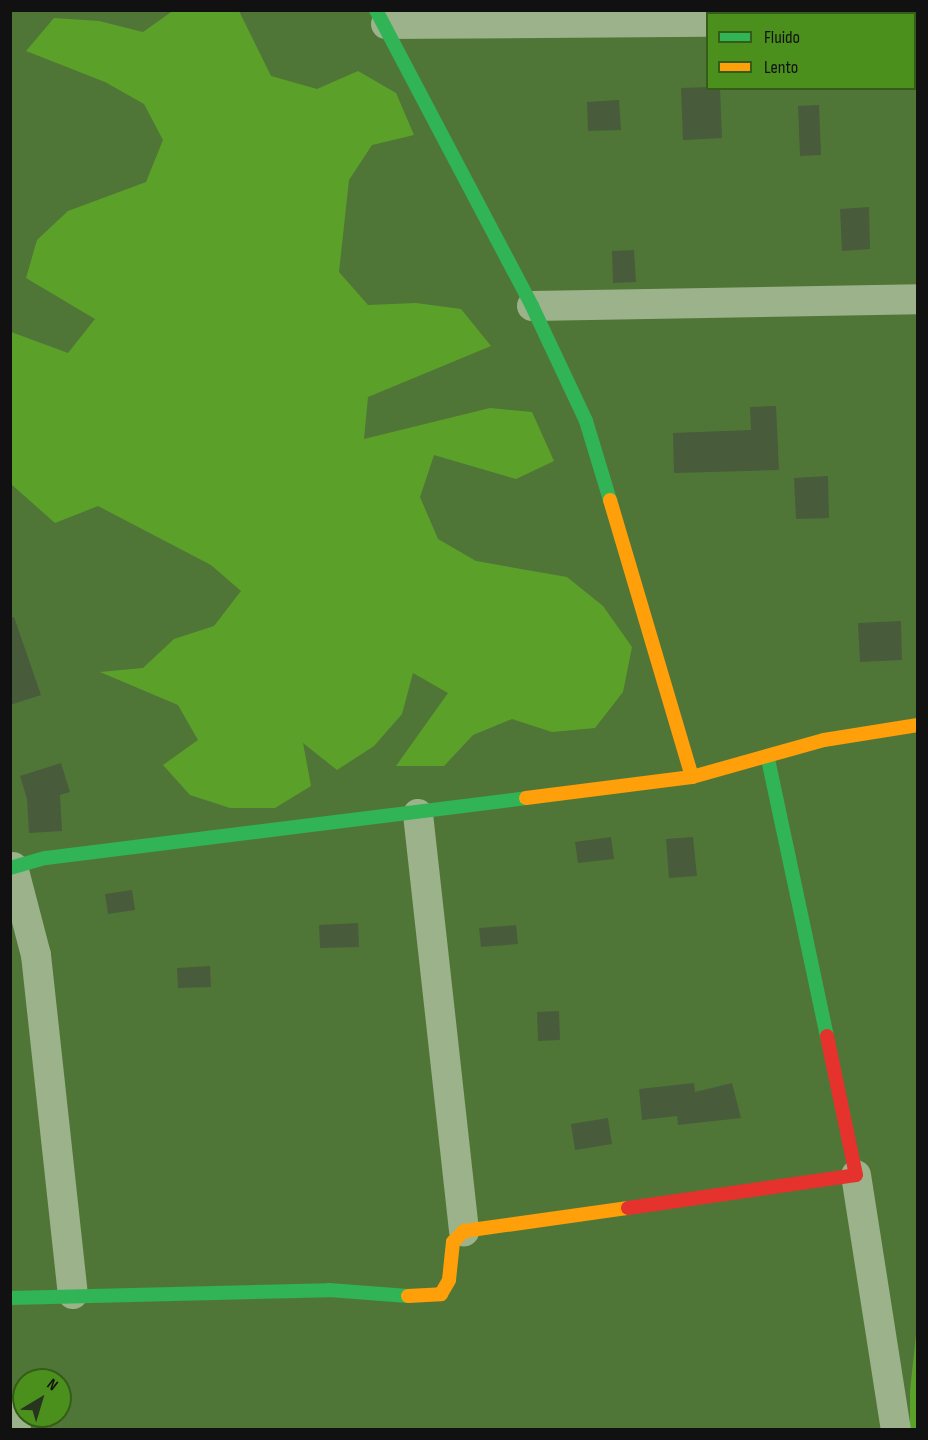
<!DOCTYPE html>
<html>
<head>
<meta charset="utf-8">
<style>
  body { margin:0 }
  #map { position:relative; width:928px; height:1440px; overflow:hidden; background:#507637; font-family:"Sofia Sans Condensed",sans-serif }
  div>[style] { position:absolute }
  .green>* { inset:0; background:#5ba129 }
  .building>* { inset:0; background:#485c3b }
  .street>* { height:30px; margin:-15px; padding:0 15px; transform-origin:15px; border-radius:15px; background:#9cb28b }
  .fast>* { height:14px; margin:-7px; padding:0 7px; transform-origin:7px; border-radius:7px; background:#30b455 }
  .slow>* { height:14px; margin:-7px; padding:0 7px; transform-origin:7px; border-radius:7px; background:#ff9f0a }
  .jam>* { height:14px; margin:-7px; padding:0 7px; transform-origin:7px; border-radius:7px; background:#e5322d }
  span { translate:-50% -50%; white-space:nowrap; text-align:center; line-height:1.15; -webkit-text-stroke:5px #4b901d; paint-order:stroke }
  .frame { position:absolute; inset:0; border:12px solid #111; pointer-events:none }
  .legend { position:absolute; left:706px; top:12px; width:210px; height:78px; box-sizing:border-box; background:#4b901d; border:2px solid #345d18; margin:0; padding:8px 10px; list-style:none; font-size:18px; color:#111 }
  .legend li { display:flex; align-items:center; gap:12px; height:30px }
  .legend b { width:30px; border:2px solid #345d18 }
  .north { position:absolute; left:12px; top:1368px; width:60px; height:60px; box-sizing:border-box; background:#4b901d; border:2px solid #345d18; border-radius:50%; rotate:38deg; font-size:16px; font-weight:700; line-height:24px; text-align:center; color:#111 }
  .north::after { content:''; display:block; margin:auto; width:21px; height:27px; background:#27341e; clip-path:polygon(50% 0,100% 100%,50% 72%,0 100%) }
</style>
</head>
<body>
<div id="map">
  <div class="green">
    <i style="clip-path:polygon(174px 10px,239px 11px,271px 76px,317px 89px,358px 71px,396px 93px,414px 135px,372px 145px,349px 180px,339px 272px,368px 305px,416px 303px,461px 309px,491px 346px,368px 397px,364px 439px,490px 408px,532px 412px,554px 461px,516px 479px,434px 455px,420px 497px,438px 539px,476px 561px,567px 577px,603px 606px,632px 647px,623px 692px,595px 728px,552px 732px,512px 719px,473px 735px,444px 766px,396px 766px,448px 693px,413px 673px,402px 714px,374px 746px,337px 770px,303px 743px,311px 786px,275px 808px,230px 808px,190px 795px,163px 765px,198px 740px,178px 705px,100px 672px,143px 668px,174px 639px,214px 626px,241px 591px,211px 565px,98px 506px,55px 523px,11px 484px,11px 332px,68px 353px,95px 319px,26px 278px,37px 240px,68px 211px,146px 182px,163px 140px,144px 104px,105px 82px,26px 51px,54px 18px,99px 21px,143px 32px)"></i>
    <i style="clip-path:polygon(917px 1325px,917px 1429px,910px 1430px,910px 1391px)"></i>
  </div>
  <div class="building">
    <i style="clip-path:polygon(708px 87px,720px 88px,722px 138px,683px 140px,681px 88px)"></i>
    <i style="clip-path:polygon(619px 100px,621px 130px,588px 131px,587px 102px)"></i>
    <i style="clip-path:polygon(819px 105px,821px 155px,800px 156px,798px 106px)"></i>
    <i style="clip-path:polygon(869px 207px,870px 249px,842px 251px,840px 209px)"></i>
    <i style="clip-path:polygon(634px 250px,636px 282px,613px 283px,612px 251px)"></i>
    <i style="clip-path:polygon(776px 406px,779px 470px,674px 473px,673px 433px,751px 430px,750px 407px)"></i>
    <i style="clip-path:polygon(828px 476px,829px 518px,796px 519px,794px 478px)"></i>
    <i style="clip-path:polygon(14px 617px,41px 695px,10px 705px,10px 618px)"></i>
    <i style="clip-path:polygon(901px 621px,902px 660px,860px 662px,858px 623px)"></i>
    <i style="clip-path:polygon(61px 763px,70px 792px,60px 795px,62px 831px,29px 833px,27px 799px,20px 776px)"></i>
    <i style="clip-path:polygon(611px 837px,614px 859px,578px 863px,575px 842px)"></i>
    <i style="clip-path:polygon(693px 837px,697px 876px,669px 878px,666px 839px)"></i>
    <i style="clip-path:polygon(132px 890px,135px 910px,108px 914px,105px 894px)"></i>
    <i style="clip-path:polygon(358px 923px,359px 947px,320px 948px,319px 925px)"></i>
    <i style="clip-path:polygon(516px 925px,518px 944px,481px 947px,479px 928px)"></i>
    <i style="clip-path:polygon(210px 966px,211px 987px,178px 988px,177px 968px)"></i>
    <i style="clip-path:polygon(559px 1011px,560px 1040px,538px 1041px,537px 1012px)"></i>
    <i style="clip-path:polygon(694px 1083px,695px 1092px,732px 1083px,741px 1118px,678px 1125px,677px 1116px,642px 1120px,639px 1089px)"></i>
    <i style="clip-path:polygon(608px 1118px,612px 1144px,575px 1150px,571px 1124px)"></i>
  </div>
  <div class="street">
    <i style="left:914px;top:20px;width:4px;rotate:-14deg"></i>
    <i style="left:386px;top:24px;width:322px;rotate:-0.4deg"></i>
    <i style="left:532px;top:306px;width:386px;rotate:-1deg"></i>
    <i style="left:418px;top:814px;width:420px;rotate:83.7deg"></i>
    <i style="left:13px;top:867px;width:91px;rotate:75.4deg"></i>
    <i style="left:36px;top:955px;width:341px;rotate:83.8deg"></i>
    <i style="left:856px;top:1175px;width:258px;rotate:81.1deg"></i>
    <i style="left:10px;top:1414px;width:17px;rotate:69deg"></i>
  </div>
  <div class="fast">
    <i style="left:376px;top:10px;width:335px;rotate:62.2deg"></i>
    <i style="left:532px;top:306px;width:127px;rotate:64.8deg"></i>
    <i style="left:586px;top:421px;width:83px;rotate:73.1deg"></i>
    <i style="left:768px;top:759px;width:283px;rotate:78deg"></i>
    <i style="left:10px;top:868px;width:37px;rotate:-16deg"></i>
    <i style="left:46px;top:858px;width:484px;rotate:-7.1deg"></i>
    <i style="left:10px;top:1298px;width:319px;rotate:-1.4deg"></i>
    <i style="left:329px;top:1290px;width:79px;rotate:4.3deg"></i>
  </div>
  <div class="slow">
    <i style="left:610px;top:500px;width:289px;rotate:73.5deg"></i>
    <i style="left:526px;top:798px;width:167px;rotate:-7.2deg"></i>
    <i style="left:692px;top:777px;width:137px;rotate:-15.7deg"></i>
    <i style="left:824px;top:740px;width:95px;rotate:-9.1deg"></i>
    <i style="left:408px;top:1296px;width:33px;rotate:-3deg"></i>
    <i style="left:441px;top:1294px;width:16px;rotate:-60deg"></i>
    <i style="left:449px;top:1280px;width:38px;rotate:-84deg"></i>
    <i style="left:453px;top:1242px;width:16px;rotate:-45deg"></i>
    <i style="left:464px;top:1231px;width:166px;rotate:-8deg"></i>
  </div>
  <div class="jam">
    <i style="left:628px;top:1208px;width:230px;rotate:-8.2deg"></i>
    <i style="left:856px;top:1175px;width:142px;rotate:-101.8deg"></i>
  </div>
  <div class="frame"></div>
  <ul class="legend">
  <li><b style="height:8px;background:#30b455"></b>Fluido</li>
  <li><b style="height:8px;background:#ff9f0a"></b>Lento</li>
  </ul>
  <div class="north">N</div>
</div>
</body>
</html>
